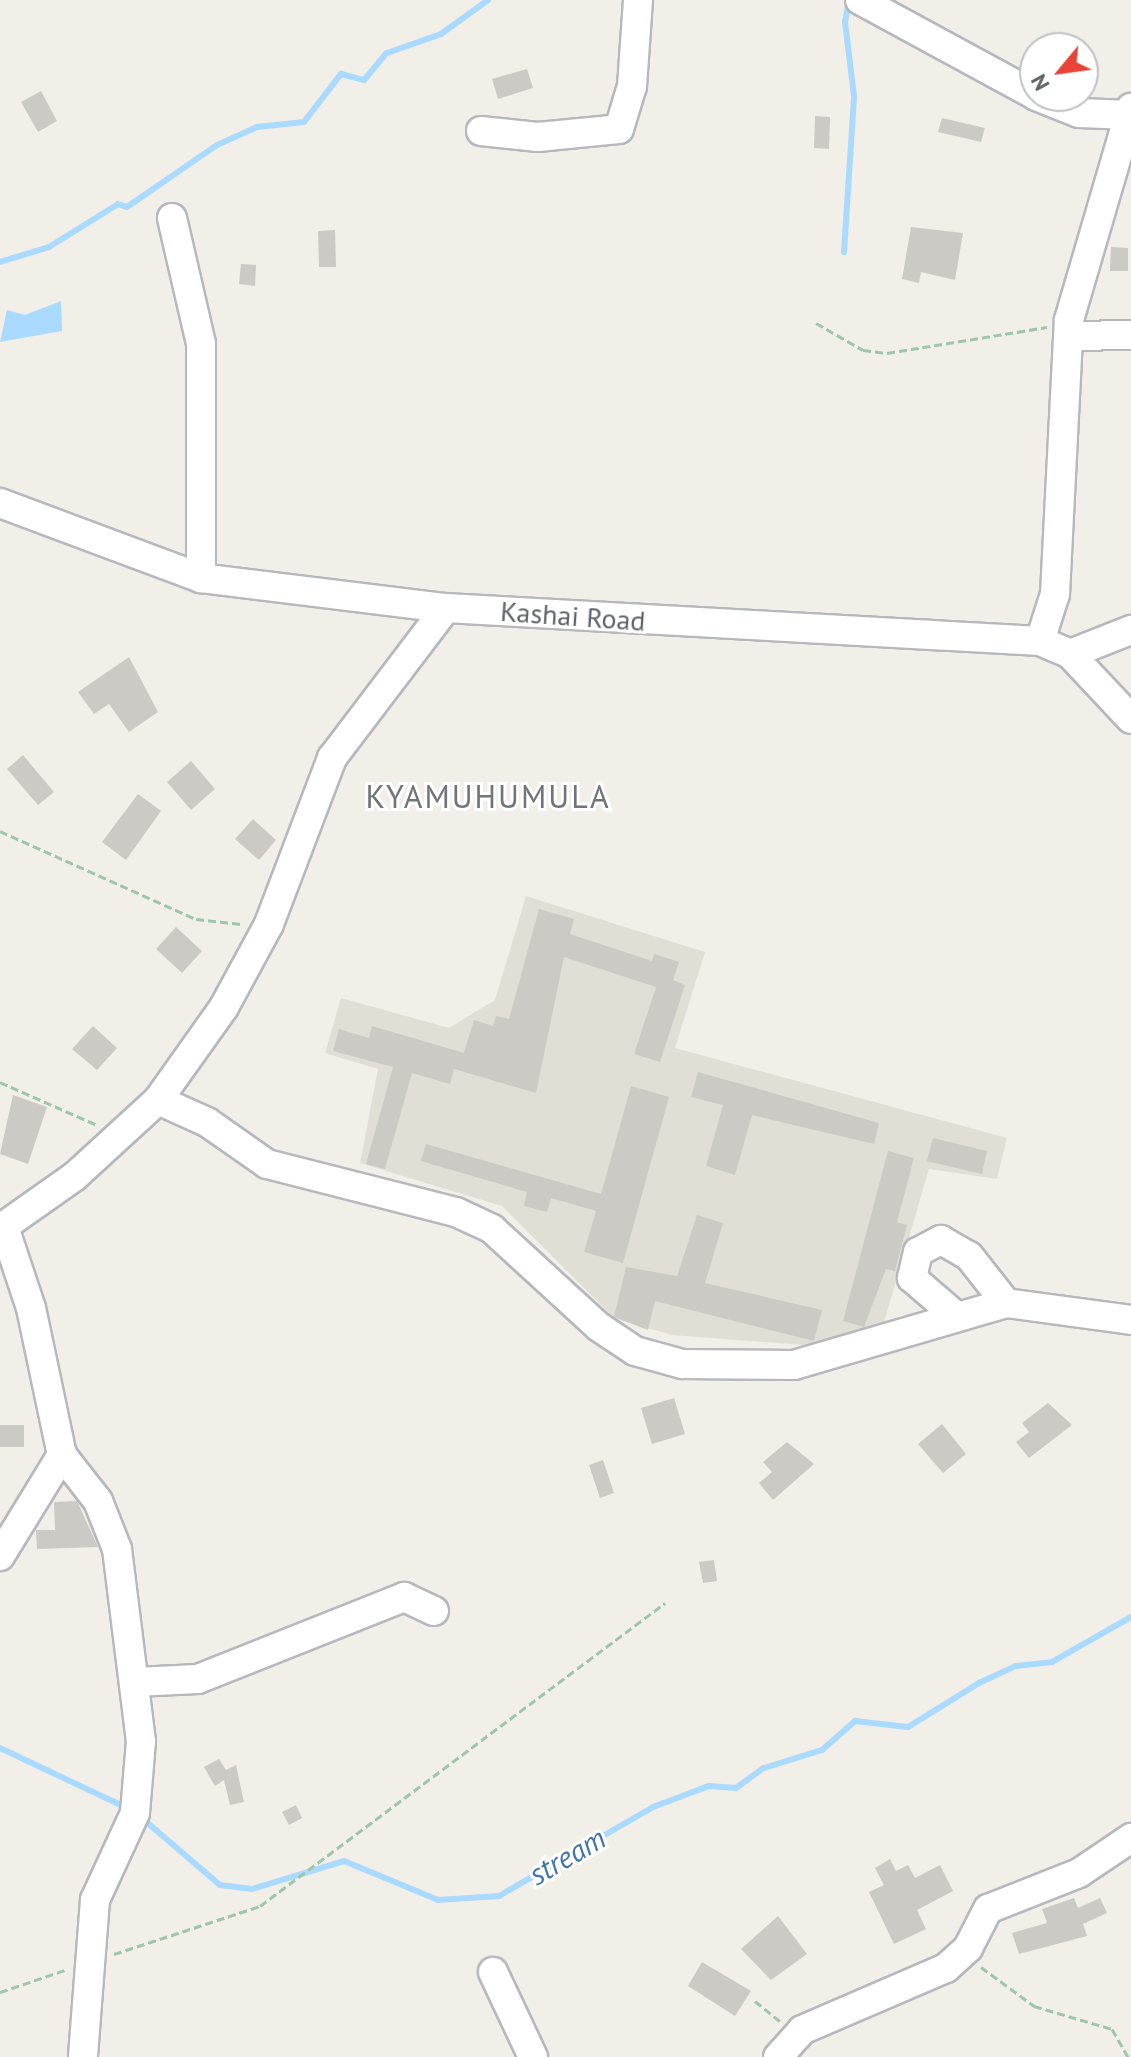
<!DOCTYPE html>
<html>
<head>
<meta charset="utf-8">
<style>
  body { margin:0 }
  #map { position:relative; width:1131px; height:2057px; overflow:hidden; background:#f1efe8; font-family:"PT Sans",sans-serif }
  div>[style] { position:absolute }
  .education>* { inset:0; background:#e1ded6 }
  .water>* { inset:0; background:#aadaff }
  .stream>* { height:6px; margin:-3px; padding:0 3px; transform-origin:3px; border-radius:3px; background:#aadaff }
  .building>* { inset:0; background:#cccac5 }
  .path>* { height:3px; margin-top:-1.5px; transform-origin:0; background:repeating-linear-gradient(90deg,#9cc7a9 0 8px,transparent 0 12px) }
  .roads { filter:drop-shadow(2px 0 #b5b8bc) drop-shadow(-2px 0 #b5b8bc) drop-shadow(0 2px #b5b8bc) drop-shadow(0 -2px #b5b8bc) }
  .minor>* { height:28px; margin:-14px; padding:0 14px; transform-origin:14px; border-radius:14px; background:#fff }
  span { translate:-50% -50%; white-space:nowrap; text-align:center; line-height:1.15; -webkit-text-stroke:6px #fff; paint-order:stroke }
  .street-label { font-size:28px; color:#5f6368 }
  .water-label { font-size:30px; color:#4174aa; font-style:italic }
  .quarter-label { font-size:32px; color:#70757a; letter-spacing:2px }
  .north { position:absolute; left:1019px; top:32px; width:80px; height:80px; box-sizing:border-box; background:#fff; border:2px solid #bfc1c3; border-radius:50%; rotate:241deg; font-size:22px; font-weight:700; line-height:32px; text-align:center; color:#5f6368 }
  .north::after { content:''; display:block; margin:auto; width:28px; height:36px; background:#ea4335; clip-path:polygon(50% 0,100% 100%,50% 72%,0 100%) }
</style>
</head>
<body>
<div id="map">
  <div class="education">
    <i style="clip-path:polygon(526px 896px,705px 952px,675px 1048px,1007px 1138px,997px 1179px,929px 1169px,882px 1329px,817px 1346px,672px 1335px,614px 1318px,502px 1206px,360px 1163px,378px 1069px,325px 1053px,341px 998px,449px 1028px,495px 1000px)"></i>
  </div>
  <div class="water">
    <i style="clip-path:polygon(61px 301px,62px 331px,0 342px,7px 310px,25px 315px)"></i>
  </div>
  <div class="stream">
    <i style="left:844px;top:252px;width:156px;rotate:-86.3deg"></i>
    <i style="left:854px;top:96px;width:75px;rotate:-96.9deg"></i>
    <i style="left:845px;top:22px;width:21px;rotate:-79deg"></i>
    <i style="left:0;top:262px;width:51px;rotate:-17deg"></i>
    <i style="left:49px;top:247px;width:81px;rotate:-31.9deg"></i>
    <i style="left:118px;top:204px;width:9px;rotate:18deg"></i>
    <i style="left:127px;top:207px;width:109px;rotate:-34.6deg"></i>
    <i style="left:217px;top:145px;width:44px;rotate:-24.2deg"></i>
    <i style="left:257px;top:127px;width:47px;rotate:-6.1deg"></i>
    <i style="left:304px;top:122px;width:61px;rotate:-52.4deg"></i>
    <i style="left:341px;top:74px;width:24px;rotate:15deg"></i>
    <i style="left:364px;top:80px;width:35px;rotate:-50deg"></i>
    <i style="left:387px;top:53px;width:57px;rotate:-19.4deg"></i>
    <i style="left:441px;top:34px;width:58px;rotate:-35.9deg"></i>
    <i style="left:0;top:1748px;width:140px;rotate:25.3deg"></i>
    <i style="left:143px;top:1819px;width:101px;rotate:40.6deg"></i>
    <i style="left:220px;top:1885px;width:32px;rotate:7deg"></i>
    <i style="left:252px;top:1889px;width:96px;rotate:-16.9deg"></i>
    <i style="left:344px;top:1861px;width:102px;rotate:22.5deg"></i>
    <i style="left:438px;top:1900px;width:61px;rotate:-3.8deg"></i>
    <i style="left:499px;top:1896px;width:178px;rotate:-30deg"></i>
    <i style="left:653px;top:1807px;width:60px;rotate:-20.6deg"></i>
    <i style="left:709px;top:1786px;width:27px;rotate:4deg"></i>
    <i style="left:736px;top:1788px;width:34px;rotate:-36deg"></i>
    <i style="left:764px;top:1768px;width:61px;rotate:-17.2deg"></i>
    <i style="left:822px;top:1750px;width:44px;rotate:-41.3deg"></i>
    <i style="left:855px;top:1721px;width:53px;rotate:6.5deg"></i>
    <i style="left:908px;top:1727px;width:84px;rotate:-31.8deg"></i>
    <i style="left:979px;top:1683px;width:40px;rotate:-25deg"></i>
    <i style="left:1015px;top:1666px;width:37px;rotate:-6deg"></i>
    <i style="left:1052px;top:1662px;width:91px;rotate:-29.7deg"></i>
  </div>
  <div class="building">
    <i style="clip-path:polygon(527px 69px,533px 88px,498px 99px,492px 79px)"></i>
    <i style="clip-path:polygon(41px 91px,57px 121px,38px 132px,21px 102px)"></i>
    <i style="clip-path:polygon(815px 116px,830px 117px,829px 149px,814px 148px)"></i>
    <i style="clip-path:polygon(942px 118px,985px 128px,981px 142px,938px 132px)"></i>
    <i style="clip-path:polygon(911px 227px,963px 233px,955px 280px,921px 272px,919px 283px,902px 279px)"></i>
    <i style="clip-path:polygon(335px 230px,336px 267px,319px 267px,318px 231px)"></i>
    <i style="clip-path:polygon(1111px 247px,1128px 248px,1128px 271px,1110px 271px)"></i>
    <i style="clip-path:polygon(241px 264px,256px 265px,255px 286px,239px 284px)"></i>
    <i style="clip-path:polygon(129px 657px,158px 712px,129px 732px,109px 704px,94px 714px,78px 692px)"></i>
    <i style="clip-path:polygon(23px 755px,54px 792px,38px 805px,7px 769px)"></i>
    <i style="clip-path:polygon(191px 761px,215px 789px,191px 810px,167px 782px)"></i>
    <i style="clip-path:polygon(138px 794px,161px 811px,126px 860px,102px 842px)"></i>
    <i style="clip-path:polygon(253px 819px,276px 840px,259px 860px,235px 839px)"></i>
    <i style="clip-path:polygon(539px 909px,574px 919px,570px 934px,652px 961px,654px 954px,679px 962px,673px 980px,685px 985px,660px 1062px,634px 1054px,656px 987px,564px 957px,536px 1093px,454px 1069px,450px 1084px,412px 1073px,385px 1169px,366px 1164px,393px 1067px,333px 1051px,339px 1029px,369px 1038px,372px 1026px,464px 1053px,474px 1020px,493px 1026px,496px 1016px,509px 1019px)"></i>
    <i style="clip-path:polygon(176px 927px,202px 951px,182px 973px,156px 949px)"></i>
    <i style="clip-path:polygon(93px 1026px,117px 1048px,97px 1070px,72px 1049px)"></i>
    <i style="clip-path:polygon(698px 1072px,879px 1123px,874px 1144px,752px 1115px,735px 1175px,706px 1166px,723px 1105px,691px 1097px)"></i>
    <i style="clip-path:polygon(631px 1086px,669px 1097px,623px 1263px,584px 1252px,596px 1211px,551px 1198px,547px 1212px,524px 1206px,527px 1192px,421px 1161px,426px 1144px,601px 1194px)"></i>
    <i style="clip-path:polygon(13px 1095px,47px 1107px,28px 1164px,0 1154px)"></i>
    <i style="clip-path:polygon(933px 1138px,987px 1151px,982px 1174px,927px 1161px)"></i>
    <i style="clip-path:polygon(888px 1151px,914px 1158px,897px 1222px,907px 1225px,895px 1271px,886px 1269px,864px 1327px,843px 1321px)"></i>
    <i style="clip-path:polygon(697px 1215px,723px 1223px,705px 1283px,822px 1310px,814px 1341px,655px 1301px,648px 1330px,614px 1317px,626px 1267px,677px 1276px)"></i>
    <i style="clip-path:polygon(674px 1398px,685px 1434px,652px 1444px,641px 1408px)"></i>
    <i style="clip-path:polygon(1048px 1403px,1072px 1425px,1029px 1458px,1016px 1442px,1029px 1432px,1022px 1423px)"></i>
    <i style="clip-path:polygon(942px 1424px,966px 1454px,943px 1473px,918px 1444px)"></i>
    <i style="clip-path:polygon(0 1425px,24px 1425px,24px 1447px,0 1447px)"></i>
    <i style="clip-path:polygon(787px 1442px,814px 1464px,773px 1500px,759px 1483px,772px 1472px,763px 1462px)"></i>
    <i style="clip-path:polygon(603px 1460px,614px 1493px,600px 1498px,589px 1465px)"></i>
    <i style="clip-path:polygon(77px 1501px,98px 1547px,37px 1549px,36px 1530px,55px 1530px,54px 1502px)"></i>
    <i style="clip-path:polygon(714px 1560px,717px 1581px,703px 1583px,699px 1562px)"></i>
    <i style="clip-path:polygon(219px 1759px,226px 1770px,236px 1765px,244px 1802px,230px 1805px,224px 1780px,215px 1786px,204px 1767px)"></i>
    <i style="clip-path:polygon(296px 1805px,302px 1818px,289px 1825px,282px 1812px)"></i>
    <i style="clip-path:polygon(890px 1859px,896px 1871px,908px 1865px,915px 1878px,940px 1865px,953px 1891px,917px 1910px,926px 1929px,894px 1944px,869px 1892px,884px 1885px,875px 1868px)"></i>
    <i style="clip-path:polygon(1074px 1898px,1078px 1908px,1100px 1898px,1107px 1913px,1083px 1924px,1087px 1936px,1019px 1954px,1012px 1933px,1047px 1923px,1042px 1909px)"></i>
    <i style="clip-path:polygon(778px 1916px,807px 1954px,771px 1980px,741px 1949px)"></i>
    <i style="clip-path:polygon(702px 1962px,751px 1991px,735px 2016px,688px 1986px)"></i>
  </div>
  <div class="path">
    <i style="left:816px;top:323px;width:54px;rotate:29.9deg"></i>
    <i style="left:863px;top:350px;width:24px;rotate:7deg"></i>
    <i style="left:887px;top:353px;width:162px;rotate:-9.2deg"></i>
    <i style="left:0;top:831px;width:215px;rotate:24.2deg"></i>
    <i style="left:196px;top:919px;width:45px;rotate:6.3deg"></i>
    <i style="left:0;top:1082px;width:106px;rotate:23.9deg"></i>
    <i style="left:114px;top:1954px;width:154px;rotate:-18.2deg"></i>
    <i style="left:260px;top:1906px;width:506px;rotate:-36.8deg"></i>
    <i style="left:981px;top:1967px;width:66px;rotate:36.3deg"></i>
    <i style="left:1034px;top:2006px;width:81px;rotate:16.4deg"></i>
    <i style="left:1112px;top:2029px;width:32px;rotate:60deg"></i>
    <i style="left:0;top:1992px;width:69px;rotate:-18.7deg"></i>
    <i style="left:755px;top:2001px;width:32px;rotate:39deg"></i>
  </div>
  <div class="roads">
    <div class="minor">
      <i style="left:860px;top:0;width:199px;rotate:28.5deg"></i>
      <i style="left:1036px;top:96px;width:46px;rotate:21.6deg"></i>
      <i style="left:1079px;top:113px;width:52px;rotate:2.2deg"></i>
      <i style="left:481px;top:131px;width:57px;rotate:6deg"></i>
      <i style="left:538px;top:137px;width:81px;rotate:-5.6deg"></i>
      <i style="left:619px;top:129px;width:45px;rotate:-73.2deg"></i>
      <i style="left:632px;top:86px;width:86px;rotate:-86deg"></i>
      <i style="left:172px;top:218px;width:129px;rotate:77deg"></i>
      <i style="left:201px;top:344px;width:234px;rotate:90deg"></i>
      <i style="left:1070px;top:336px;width:61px;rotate:-0.9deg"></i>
      <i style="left:0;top:503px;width:215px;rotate:20.5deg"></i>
      <i style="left:201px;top:578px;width:247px;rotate:7deg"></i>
      <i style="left:446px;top:608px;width:595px;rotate:3.18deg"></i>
      <i style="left:1040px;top:641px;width:33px;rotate:23deg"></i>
      <i style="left:1070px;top:654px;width:89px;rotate:46.8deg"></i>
      <i style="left:1040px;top:641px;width:49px;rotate:-72.3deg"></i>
      <i style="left:1055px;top:594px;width:274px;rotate:-87.1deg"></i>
      <i style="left:1069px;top:320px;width:221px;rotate:-73.7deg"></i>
      <i style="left:1070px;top:654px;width:66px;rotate:-21.5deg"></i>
      <i style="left:158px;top:1100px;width:54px;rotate:24.2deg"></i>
      <i style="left:207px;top:1122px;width:73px;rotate:35deg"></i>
      <i style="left:267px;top:1164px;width:195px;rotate:14.3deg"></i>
      <i style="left:456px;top:1212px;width:40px;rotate:25deg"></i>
      <i style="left:492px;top:1229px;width:145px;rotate:42.5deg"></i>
      <i style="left:599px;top:1327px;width:43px;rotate:33.7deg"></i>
      <i style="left:635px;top:1351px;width:49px;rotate:15.5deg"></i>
      <i style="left:682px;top:1364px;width:112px;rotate:0.5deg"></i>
      <i style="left:794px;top:1365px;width:221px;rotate:-16.3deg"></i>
      <i style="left:1006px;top:1303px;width:126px;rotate:7.7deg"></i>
      <i style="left:4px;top:1227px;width:85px;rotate:71.6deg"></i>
      <i style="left:31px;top:1308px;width:150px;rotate:78.1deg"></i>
      <i style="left:62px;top:1455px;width:58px;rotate:52deg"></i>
      <i style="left:98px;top:1501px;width:52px;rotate:68.4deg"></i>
      <i style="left:117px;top:1549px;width:193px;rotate:82.9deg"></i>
      <i style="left:141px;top:1741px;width:72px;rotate:94.8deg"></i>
      <i style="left:135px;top:1813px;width:96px;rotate:114.7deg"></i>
      <i style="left:95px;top:1900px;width:157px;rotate:94.4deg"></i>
      <i style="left:0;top:1229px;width:92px;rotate:-35.2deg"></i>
      <i style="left:75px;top:1176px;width:113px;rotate:-42.5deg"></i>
      <i style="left:158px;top:1100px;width:114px;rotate:-54.6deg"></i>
      <i style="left:224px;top:1007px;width:94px;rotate:-61.5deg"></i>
      <i style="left:269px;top:924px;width:178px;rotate:-69.2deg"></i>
      <i style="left:332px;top:758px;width:188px;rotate:-52.8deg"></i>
      <i style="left:955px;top:1315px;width:57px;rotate:-139.3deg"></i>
      <i style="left:912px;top:1278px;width:27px;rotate:-77deg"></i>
      <i style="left:918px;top:1252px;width:26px;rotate:-28deg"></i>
      <i style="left:941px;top:1240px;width:32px;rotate:30deg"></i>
      <i style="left:969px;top:1256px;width:60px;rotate:51.8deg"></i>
      <i style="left:0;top:1556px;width:119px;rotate:-58.5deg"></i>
      <i style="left:135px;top:1682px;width:63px;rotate:-2.7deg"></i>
      <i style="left:198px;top:1679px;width:222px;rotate:-21.7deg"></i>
      <i style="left:404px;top:1597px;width:33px;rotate:25deg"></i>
      <i style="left:493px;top:1972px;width:94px;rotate:64.8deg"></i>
      <i style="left:778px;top:2057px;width:36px;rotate:-48deg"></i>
      <i style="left:802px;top:2030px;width:157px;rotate:-23.3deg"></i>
      <i style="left:946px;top:1968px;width:30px;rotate:-42deg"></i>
      <i style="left:968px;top:1948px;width:44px;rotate:-62.9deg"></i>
      <i style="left:988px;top:1909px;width:98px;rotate:-21.6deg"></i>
      <i style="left:1079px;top:1873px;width:63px;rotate:-33.9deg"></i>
    </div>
  </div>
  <div class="street-label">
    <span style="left:573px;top:616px;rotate:4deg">Kashai Road</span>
  </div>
  <div class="water-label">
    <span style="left:567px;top:1856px;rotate:-30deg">stream</span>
  </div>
  <div class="quarter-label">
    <span style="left:488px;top:796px">KYAMUHUMULA</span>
  </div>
  <div class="north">N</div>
</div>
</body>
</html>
